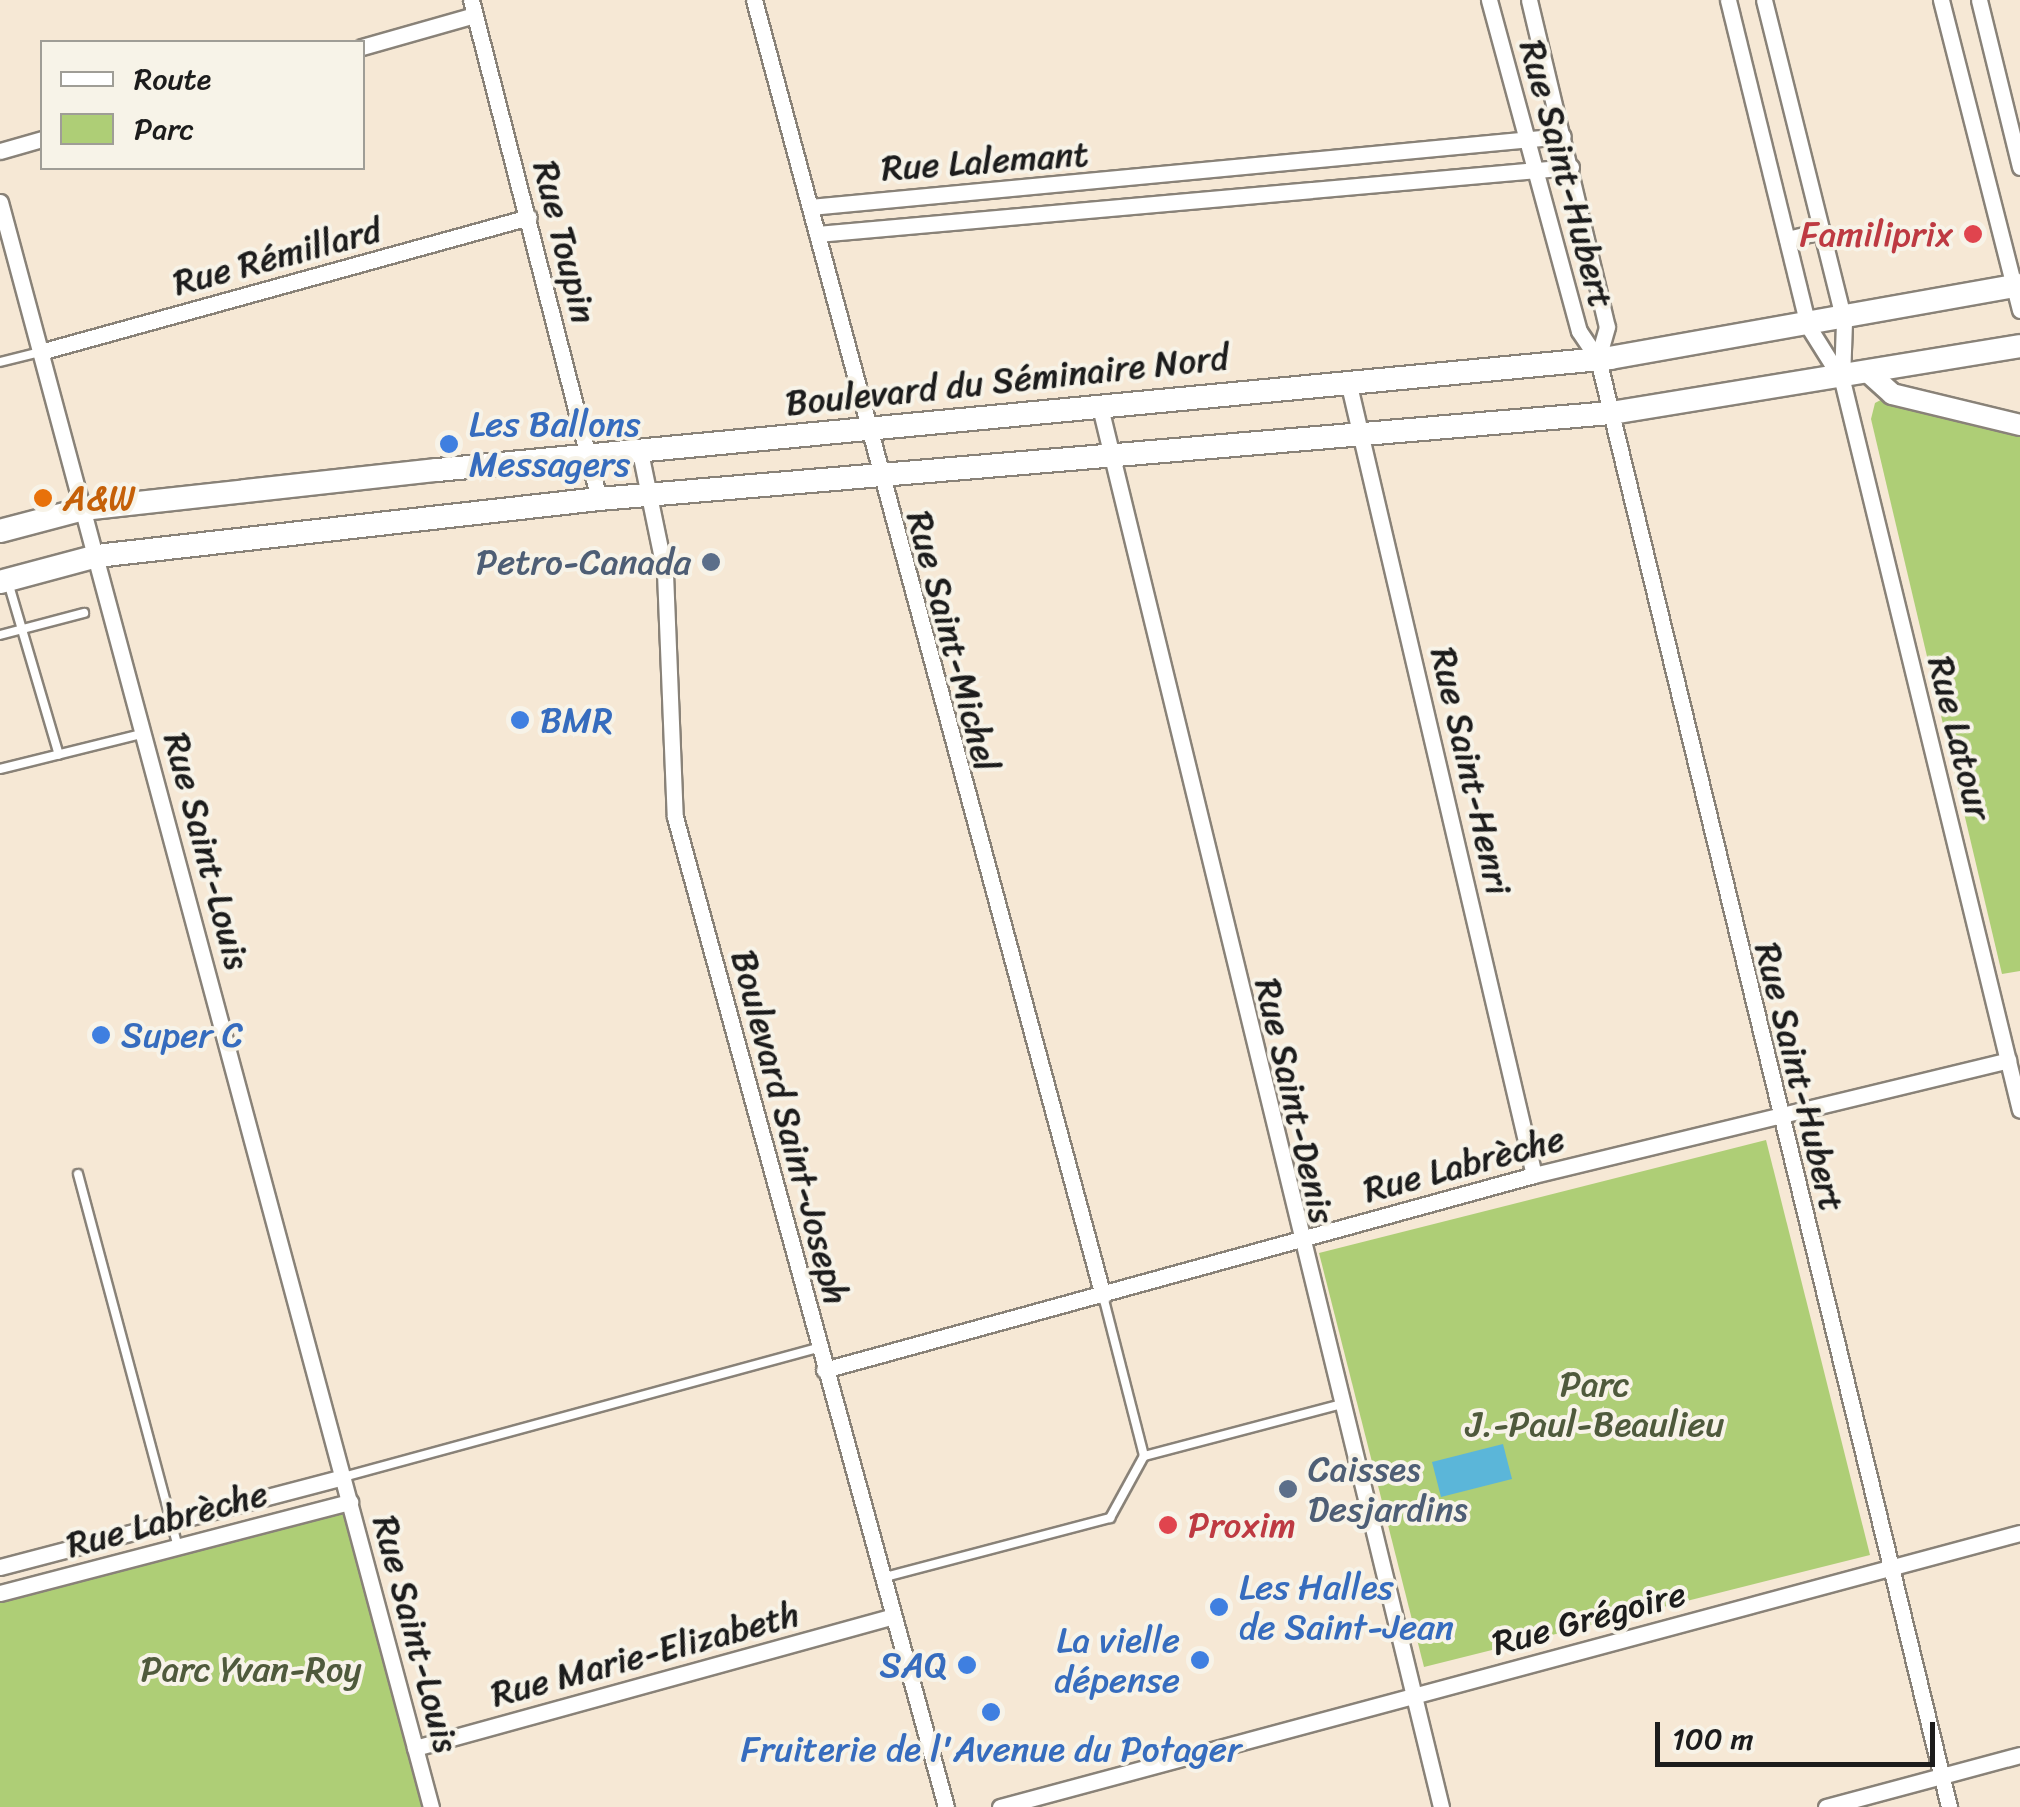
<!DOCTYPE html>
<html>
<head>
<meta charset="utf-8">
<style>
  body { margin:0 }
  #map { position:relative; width:2020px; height:1807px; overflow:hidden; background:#f6e8d5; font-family:Sriracha,sans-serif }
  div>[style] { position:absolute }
  .green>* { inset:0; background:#aece76 }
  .water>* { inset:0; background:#5bb6d9 }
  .roads { filter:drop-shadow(2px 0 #898278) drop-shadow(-2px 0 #898278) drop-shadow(0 2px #898278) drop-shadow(0 -2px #898278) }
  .service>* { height:8px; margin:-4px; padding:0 4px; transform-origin:4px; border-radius:4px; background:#fff }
  .minor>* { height:15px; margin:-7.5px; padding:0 7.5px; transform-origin:7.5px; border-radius:7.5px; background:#fff }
  .tertiary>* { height:20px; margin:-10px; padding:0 10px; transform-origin:10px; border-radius:10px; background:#fff }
  .secondary>* { height:22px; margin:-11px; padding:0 11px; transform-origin:11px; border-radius:11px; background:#fff }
  .dots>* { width:28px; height:28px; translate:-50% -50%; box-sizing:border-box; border:5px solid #f7f3e8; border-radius:50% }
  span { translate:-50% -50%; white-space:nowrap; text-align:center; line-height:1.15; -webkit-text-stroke:8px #f7f3e8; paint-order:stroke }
  .street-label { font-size:35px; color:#1c1c1c }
  .health-label { font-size:35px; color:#be3a42 }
  .right { translate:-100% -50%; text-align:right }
  .left { translate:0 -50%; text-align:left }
  .shop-label { font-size:35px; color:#366cbe }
  .food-label { font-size:35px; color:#c56008 }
  .service-label { font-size:35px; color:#4e5e75 }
  .park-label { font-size:35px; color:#4f5a3c }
  .legend { position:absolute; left:40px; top:40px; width:325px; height:130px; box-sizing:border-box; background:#f7f3e8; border:2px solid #9f9d96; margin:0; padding:12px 18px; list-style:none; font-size:30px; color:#1c1c1c }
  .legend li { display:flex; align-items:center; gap:20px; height:50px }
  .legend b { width:50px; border:2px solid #9f9d96 }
  .scale { position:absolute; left:1655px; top:1722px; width:280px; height:45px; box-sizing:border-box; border:5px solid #1c1c1c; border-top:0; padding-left:12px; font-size:30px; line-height:35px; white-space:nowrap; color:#1c1c1c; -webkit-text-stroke:8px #f7f3e8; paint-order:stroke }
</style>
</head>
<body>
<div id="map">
  <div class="green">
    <i style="clip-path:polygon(1892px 394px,2020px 430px,2020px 971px,2002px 974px,1871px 419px,1875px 403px)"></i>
    <i style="clip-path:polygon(1766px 1140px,1870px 1555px,1424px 1667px,1319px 1253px)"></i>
    <i style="clip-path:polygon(352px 1501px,431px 1807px,0 1807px,0 1593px)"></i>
  </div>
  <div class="water">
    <i style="clip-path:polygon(1503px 1444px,1512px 1479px,1441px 1497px,1432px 1462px)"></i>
  </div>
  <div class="roads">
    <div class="service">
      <i style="left:0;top:362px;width:41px;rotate:-14deg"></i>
      <i style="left:8px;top:582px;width:180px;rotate:73.6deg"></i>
      <i style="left:0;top:635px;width:87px;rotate:-14.7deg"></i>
      <i style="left:0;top:769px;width:145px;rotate:-13.9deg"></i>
      <i style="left:78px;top:1174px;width:385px;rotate:75deg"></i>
      <i style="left:1103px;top:1296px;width:165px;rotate:75.6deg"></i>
      <i style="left:343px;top:1477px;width:492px;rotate:-15.2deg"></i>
      <i style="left:881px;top:1578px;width:237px;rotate:-14.7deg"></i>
      <i style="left:1110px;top:1518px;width:71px;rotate:-61.3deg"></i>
      <i style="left:1144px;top:1456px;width:205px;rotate:-14.7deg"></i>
    </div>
    <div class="minor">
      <i style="left:471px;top:0;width:515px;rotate:75.61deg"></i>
      <i style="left:754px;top:0;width:1342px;rotate:74.93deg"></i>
      <i style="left:1489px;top:0;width:343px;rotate:74.8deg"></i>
      <i style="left:1579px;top:331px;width:34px;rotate:56deg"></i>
      <i style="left:1598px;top:359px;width:1490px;rotate:76.37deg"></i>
      <i style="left:1529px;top:0;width:336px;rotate:76.6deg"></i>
      <i style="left:1607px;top:327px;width:33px;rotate:106deg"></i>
      <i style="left:1728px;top:0;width:336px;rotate:76.2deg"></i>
      <i style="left:1808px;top:326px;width:64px;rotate:57.8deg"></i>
      <i style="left:1764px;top:0;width:332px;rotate:76deg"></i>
      <i style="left:1844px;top:322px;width:58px;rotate:92deg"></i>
      <i style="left:1842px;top:380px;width:751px;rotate:76.3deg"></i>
      <i style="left:1941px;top:0;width:320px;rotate:75.7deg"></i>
      <i style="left:1979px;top:0;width:172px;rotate:76.2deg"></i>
      <i style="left:362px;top:47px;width:116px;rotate:-15.9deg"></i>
      <i style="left:0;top:151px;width:44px;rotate:-15.9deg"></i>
      <i style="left:0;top:202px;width:1662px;rotate:74.97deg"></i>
      <i style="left:810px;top:207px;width:756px;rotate:-5.39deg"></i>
      <i style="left:817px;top:234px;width:757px;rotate:-5.08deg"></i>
      <i style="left:1787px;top:239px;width:36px;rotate:-13deg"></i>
      <i style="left:40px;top:352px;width:507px;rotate:-15.43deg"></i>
      <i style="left:1348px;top:381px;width:815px;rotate:76.82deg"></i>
      <i style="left:1100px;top:407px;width:1441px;rotate:76.31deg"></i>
      <i style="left:640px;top:452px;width:124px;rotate:78.3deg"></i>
      <i style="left:665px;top:573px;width:244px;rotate:87.7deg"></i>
      <i style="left:675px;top:817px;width:1026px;rotate:74.69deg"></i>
      <i style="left:824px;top:1370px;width:736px;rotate:-15.36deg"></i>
      <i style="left:1534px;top:1175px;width:488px;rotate:-13.6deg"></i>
      <i style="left:0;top:1567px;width:355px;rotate:-14.7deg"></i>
      <i style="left:0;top:1593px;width:362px;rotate:-14.6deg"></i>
      <i style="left:415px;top:1748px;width:495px;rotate:-15.4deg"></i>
      <i style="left:1000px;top:1807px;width:1056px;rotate:-15.04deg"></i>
      <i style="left:1826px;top:1807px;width:201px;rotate:-15deg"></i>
    </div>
    <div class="tertiary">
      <i style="left:1869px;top:373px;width:31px;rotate:42deg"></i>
      <i style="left:1892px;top:394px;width:132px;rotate:13.6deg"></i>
    </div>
    <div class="secondary">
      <i style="left:0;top:531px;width:86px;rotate:-14.8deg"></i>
      <i style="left:83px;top:509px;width:356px;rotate:-6.3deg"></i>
      <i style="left:437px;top:470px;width:1178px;rotate:-5.45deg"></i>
      <i style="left:1610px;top:358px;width:416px;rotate:-10.1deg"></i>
      <i style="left:0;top:582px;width:100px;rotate:-15deg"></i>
      <i style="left:97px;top:556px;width:505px;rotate:-6.48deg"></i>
      <i style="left:599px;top:499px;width:1016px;rotate:-4.86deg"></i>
      <i style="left:1611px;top:413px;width:414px;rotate:-9.3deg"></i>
    </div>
  </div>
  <div class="dots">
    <i style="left:1973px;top:234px;background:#e0444e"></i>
    <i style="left:449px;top:444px;background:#3f7fe0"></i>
    <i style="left:43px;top:498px;background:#e8710a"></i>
    <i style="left:711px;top:562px;background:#5c6f8a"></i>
    <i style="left:520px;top:720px;background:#3f7fe0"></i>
    <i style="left:101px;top:1035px;background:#3f7fe0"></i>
    <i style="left:1288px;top:1489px;background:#5c6f8a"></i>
    <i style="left:1168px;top:1525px;background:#e0444e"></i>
    <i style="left:1219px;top:1607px;background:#3f7fe0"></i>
    <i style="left:1200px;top:1660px;background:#3f7fe0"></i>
    <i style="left:967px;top:1665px;background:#3f7fe0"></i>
    <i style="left:991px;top:1712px;background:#3f7fe0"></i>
  </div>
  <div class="street-label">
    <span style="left:985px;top:161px;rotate:-4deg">Rue Lalemant</span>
    <span style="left:1567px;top:174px;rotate:75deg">Rue Saint-Hubert</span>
    <span style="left:565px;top:242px;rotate:76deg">Rue Toupin</span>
    <span style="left:277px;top:256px;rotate:-15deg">Rue Rémillard</span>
    <span style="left:1007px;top:380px;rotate:-6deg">Boulevard du Séminaire Nord</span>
    <span style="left:953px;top:641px;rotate:75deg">Rue Saint-Michel</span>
    <span style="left:1960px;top:738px;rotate:76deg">Rue Latour</span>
    <span style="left:1471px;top:771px;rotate:77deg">Rue Saint-Henri</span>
    <span style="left:207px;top:851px;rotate:75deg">Rue Saint-Louis</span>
    <span style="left:1800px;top:1077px;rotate:76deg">Rue Saint-Hubert</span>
    <span style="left:1295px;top:1101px;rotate:77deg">Rue Saint-Denis</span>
    <span style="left:790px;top:1127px;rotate:75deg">Boulevard Saint-Joseph</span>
    <span style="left:1464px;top:1164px;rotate:-15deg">Rue Labrèche</span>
    <span style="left:167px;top:1519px;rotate:-15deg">Rue Labrèche</span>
    <span style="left:1589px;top:1618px;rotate:-15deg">Rue Grégoire</span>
    <span style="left:416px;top:1634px;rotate:75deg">Rue Saint-Louis</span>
    <span style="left:645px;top:1654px;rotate:-15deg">Rue Marie-Elizabeth</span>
  </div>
  <div class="health-label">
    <span class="right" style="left:1953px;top:234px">Familiprix</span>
    <span class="left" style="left:1188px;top:1525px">Proxim</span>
  </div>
  <div class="shop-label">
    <span class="left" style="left:469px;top:444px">Les Ballons<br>Messagers</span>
    <span class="left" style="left:540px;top:720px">BMR</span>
    <span class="left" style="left:121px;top:1035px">Super C</span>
    <span class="left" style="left:1239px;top:1607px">Les Halles<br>de Saint-Jean</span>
    <span class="right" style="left:1180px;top:1660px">La vielle<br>dépense</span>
    <span class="right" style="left:947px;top:1665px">SAQ</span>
    <span style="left:991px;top:1749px">Fruiterie de l'Avenue du Potager</span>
  </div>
  <div class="food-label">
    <span class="left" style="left:63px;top:498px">A&amp;W</span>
  </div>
  <div class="service-label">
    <span class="right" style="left:691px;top:562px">Petro-Canada</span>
    <span class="left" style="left:1308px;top:1489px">Caisses<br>Desjardins</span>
  </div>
  <div class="park-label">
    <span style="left:1595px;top:1404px">Parc<br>J.-Paul-Beaulieu</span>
    <span style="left:251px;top:1669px">Parc Yvan-Roy</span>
  </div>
  <ul class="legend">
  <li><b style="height:12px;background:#fff"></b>Route</li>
  <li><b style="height:28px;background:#aece76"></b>Parc</li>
  </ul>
  <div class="scale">100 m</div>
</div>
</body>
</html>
